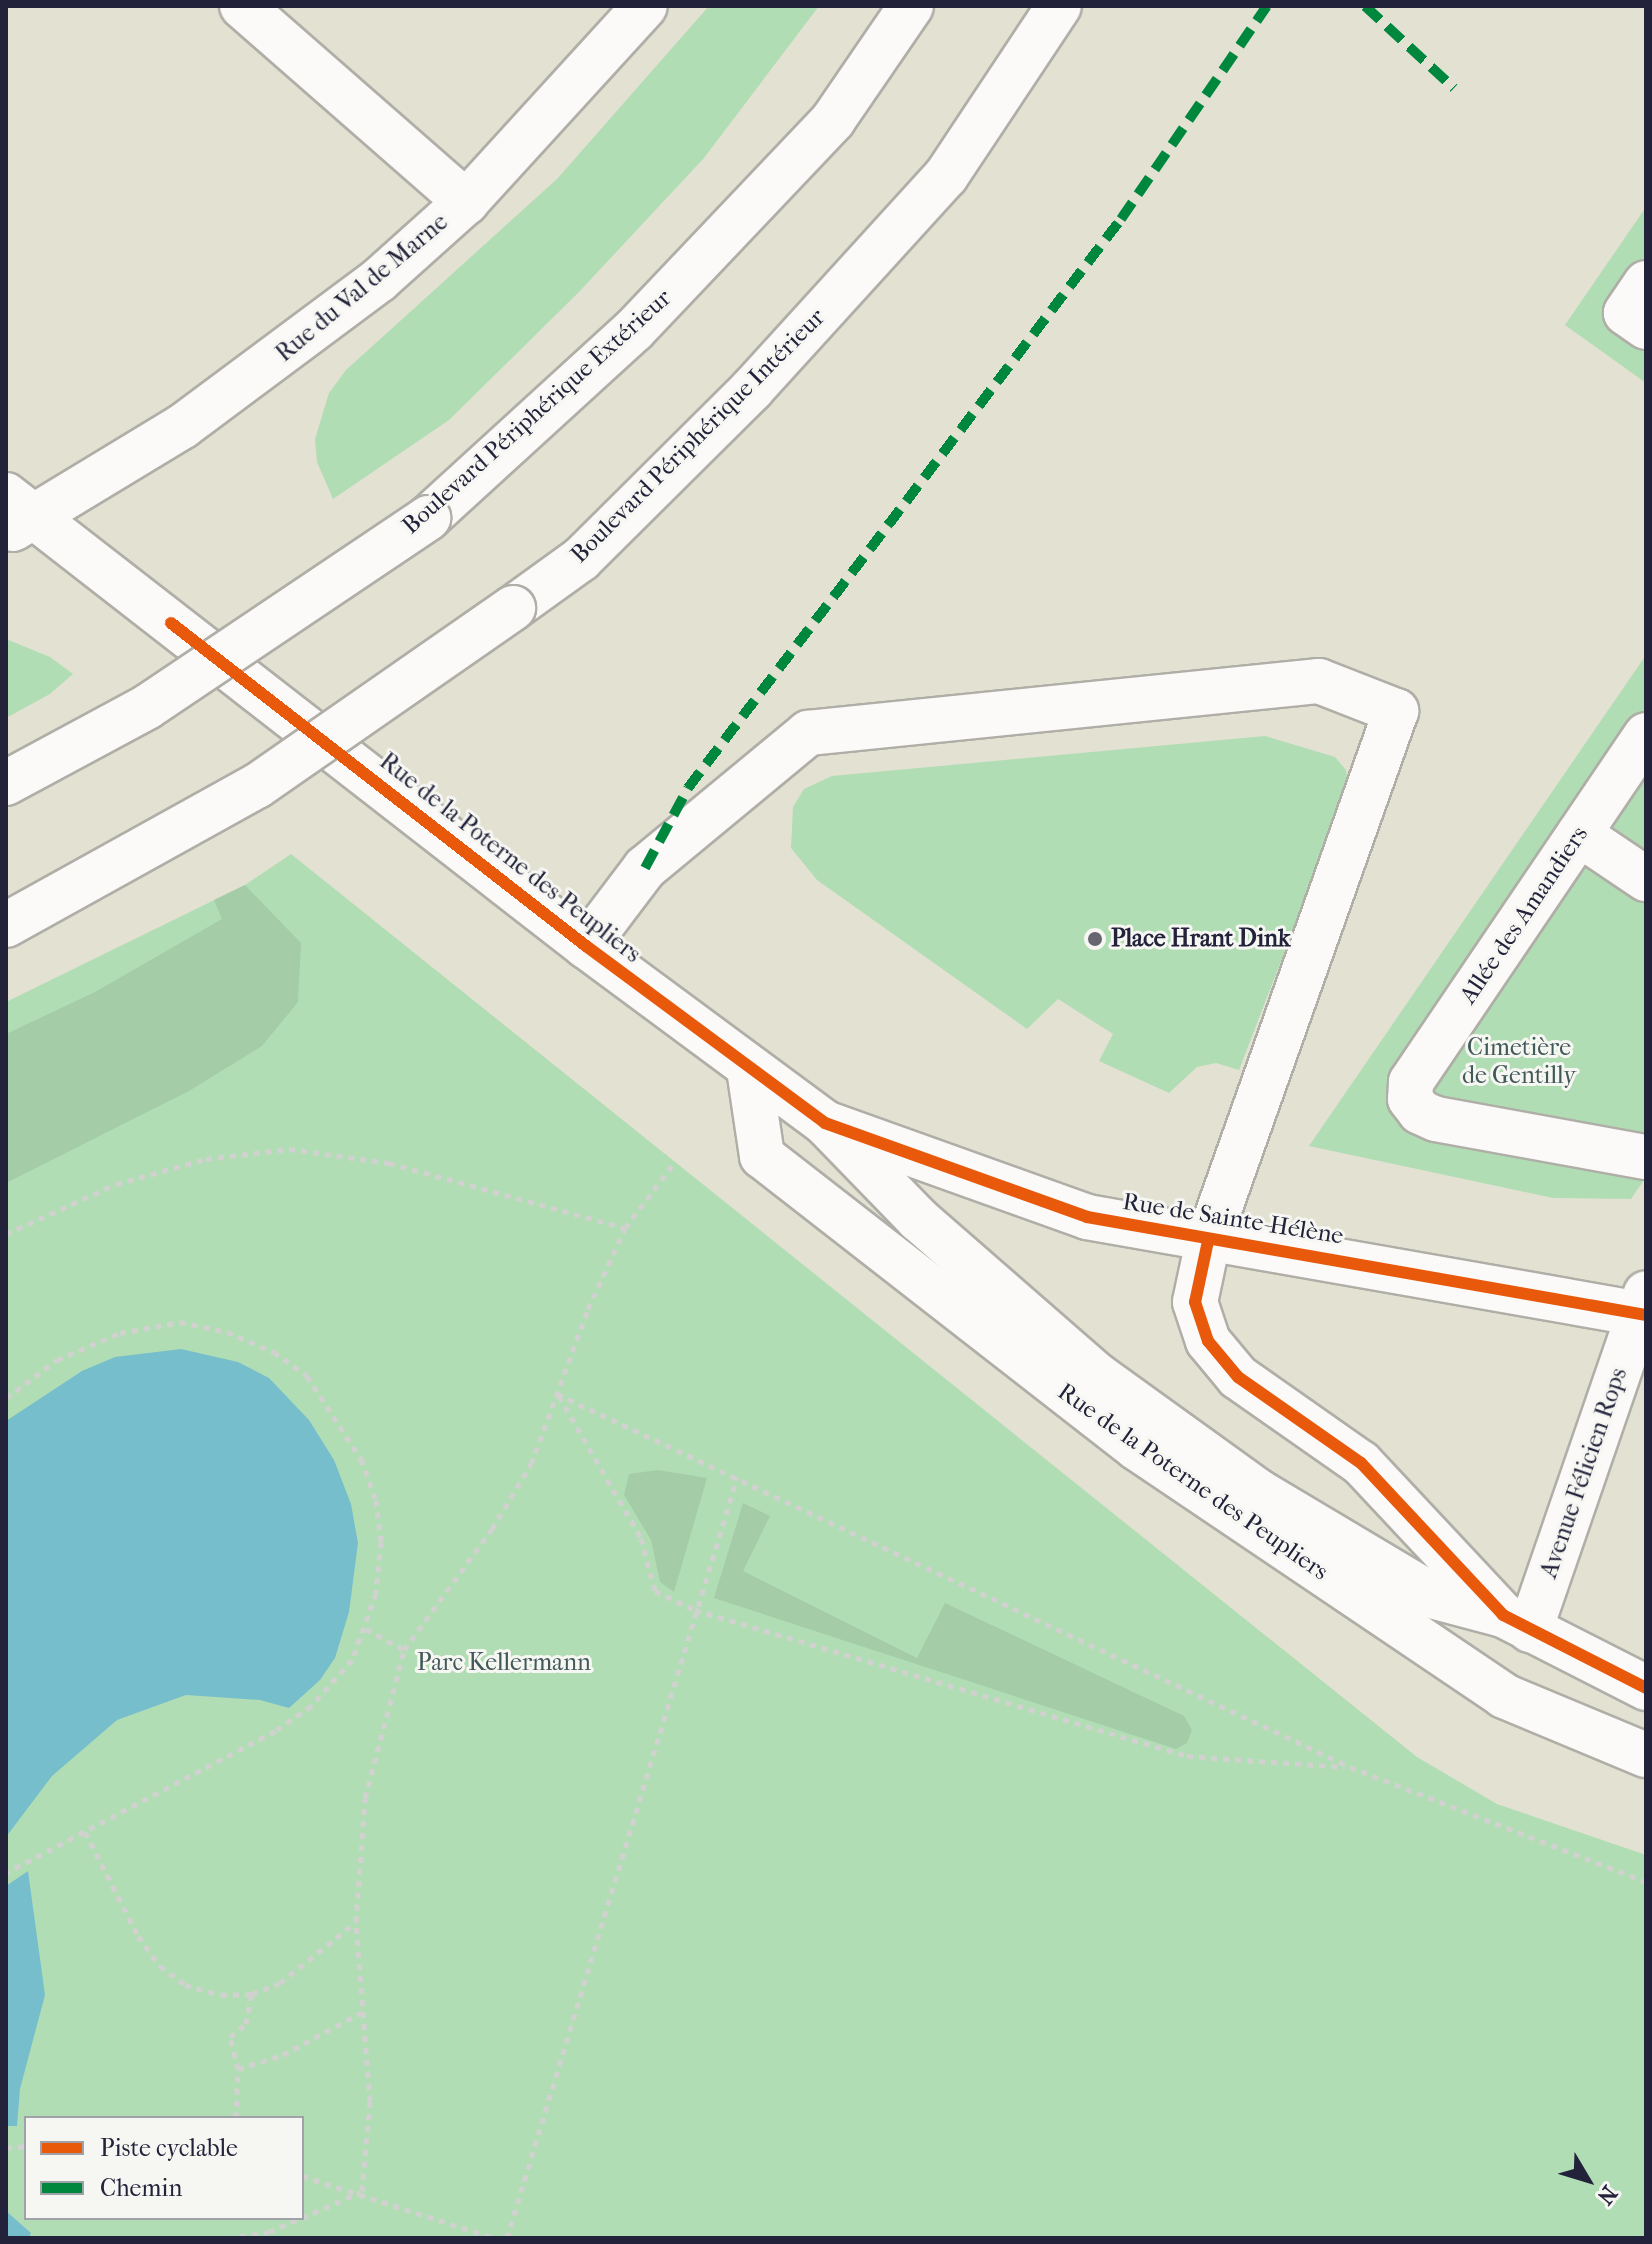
<!DOCTYPE html>
<html>
<head>
<meta charset="utf-8">
<style>
  body { margin:0 }
  #map { position:relative; width:1652px; height:2244px; overflow:hidden; background:#e3e1d2; font-family:"IM FELL French Canon",serif }
  div>[style] { position:absolute }
  .green>* { inset:0; background:#b1ddb4 }
  .forest>* { inset:0; background:#a3cca7 }
  .water>* { inset:0; background:#77becc }
  .path>* { height:5px; margin-top:-2.5px; transform-origin:0; background:repeating-linear-gradient(90deg,#d1d1cf 0 6px,transparent 0 12px) }
  .roads { filter:drop-shadow(2px 0 #afaea7) drop-shadow(-2px 0 #afaea7) drop-shadow(0 2px #afaea7) drop-shadow(0 -2px #afaea7) }
  .minor>* { height:44px; margin:-22px; padding:0 22px; transform-origin:22px; border-radius:22px; background:#fbfaf8 }
  .major>* { height:44px; margin:-22px; padding:0 22px; transform-origin:22px; border-radius:22px; background:#fbfaf8 }
  .highway>* { height:44px; margin:-22px; padding:0 22px; transform-origin:22px; border-radius:22px; background:#fbfaf8 }
  .bridges { filter:drop-shadow(2px 0 #afaea7) drop-shadow(-2px 0 #afaea7) drop-shadow(0 2px #afaea7) drop-shadow(0 -2px #afaea7) }
  .highway-bridge>* { height:44px; margin:-22px; padding:0 22px; transform-origin:22px; border-radius:22px; background:#fbfaf8 }
  .quiet>* { height:10px; margin-top:-5px; transform-origin:0; background:repeating-linear-gradient(90deg,#00873e 0 20px,transparent 0 30px) }
  .cycleway>* { height:12px; margin:-6px; padding:0 6px; transform-origin:6px; border-radius:6px; background:#e8590c }
  .dots>* { width:22px; height:22px; translate:-50% -50%; box-sizing:border-box; border:4px solid #f6f6f2; border-radius:50% }
  span { translate:-50% -50%; white-space:nowrap; text-align:center; line-height:1.15; -webkit-text-stroke:6px #f6f6f2; paint-order:stroke }
  .street-label { font-size:24px; color:#22223b }
  .poi-label { font-size:24px; color:#22223b; font-weight:700 }
  .left { translate:0 -50%; text-align:left }
  .park-label { font-size:24px; color:#415958 }
  .frame { position:absolute; inset:0; border:8px solid #22223b; pointer-events:none }
  .legend { position:absolute; left:24px; top:2116px; width:280px; height:104px; box-sizing:border-box; background:#f6f6f2; border:2px solid #a1a1a9; margin:0; padding:10px 14px; list-style:none; font-size:24px; color:#22223b }
  .legend li { display:flex; align-items:center; gap:16px; height:40px }
  .legend b { width:40px; border:2px solid #a1a1a9 }
  .north { position:absolute; left:1548px; top:2140px; width:80px; height:80px; -webkit-text-stroke:6px #f6f6f2; paint-order:stroke; rotate:128deg; font-size:22px; font-weight:700; line-height:32px; text-align:center; color:#22223b }
  .north::after { content:''; display:block; margin:auto; width:28px; height:36px; background:#22223b; clip-path:polygon(50% 0,100% 100%,50% 72%,0 100%) }
</style>
</head>
<body>
<div id="map">
  <div class="green">
    <i style="clip-path:polygon(709px 6px,819px 6px,704px 158px,578px 293px,449px 420px,333px 499px,317px 462px,315px 439px,329px 393px,346px 370px,557px 179px)"></i>
    <i style="clip-path:polygon(1646px 207px,1646px 383px,1565px 325px)"></i>
    <i style="clip-path:polygon(6px 639px,50px 657px,73px 674px,50px 694px,6px 718px)"></i>
    <i style="clip-path:polygon(1646px 655px,1646px 1177px,1631px 1199px,1553px 1198px,1309px 1146px)"></i>
    <i style="clip-path:polygon(1265px 736px,1335px 757px,1346px 770px,1348px 787px,1239px 1070px,1216px 1063px,1197px 1067px,1169px 1093px,1099px 1061px,1113px 1034px,1058px 999px,1027px 1029px,817px 880px,791px 848px,793px 807px,804px 789px,832px 776px)"></i>
    <i style="clip-path:polygon(evenodd,291px 854px,1417px 1757px,1497px 1804px,1646px 1855px,1646px 2238px,6px 2238px,6px 1002px,245px 885px,291px 854px,26px 2118px,302px 2118px,302px 2218px,26px 2218px,26px 2118px)"></i>
  </div>
  <div class="forest">
    <i style="clip-path:polygon(245px 885px,301px 943px,298px 1002px,262px 1046px,189px 1091px,6px 1183px,6px 1034px,95px 992px,222px 919px,214px 900px)"></i>
    <i style="clip-path:polygon(658px 1470px,707px 1478px,674px 1592px,660px 1582px,651px 1540px,624px 1495px,629px 1474px)"></i>
    <i style="clip-path:polygon(743px 1503px,770px 1516px,743px 1571px,917px 1658px,945px 1603px,1184px 1716px,1192px 1730px,1187px 1743px,1176px 1749px,714px 1598px)"></i>
  </div>
  <div class="water">
    <i style="clip-path:polygon(181px 1349px,238px 1362px,269px 1378px,309px 1420px,334px 1460px,351px 1504px,358px 1543px,349px 1612px,335px 1658px,320px 1680px,289px 1708px,260px 1700px,186px 1695px,117px 1720px,52px 1776px,6px 1837px,6px 1421px,82px 1371px,115px 1357px)"></i>
    <i style="clip-path:polygon(28px 1871px,45px 1995px,20px 2089px,17px 2126px,6px 2126px,6px 1886px)"></i>
    <i style="clip-path:polygon(6px 2211px,31px 2233px,29px 2238px,6px 2238px)"></i>
  </div>
  <div class="path">
    <i style="left:6px;top:1234px;width:121px;rotate:-24.4deg"></i>
    <i style="left:116px;top:1184px;width:93px;rotate:-15.5deg"></i>
    <i style="left:206px;top:1159px;width:84px;rotate:-6.9deg"></i>
    <i style="left:289px;top:1149px;width:101px;rotate:8deg"></i>
    <i style="left:389px;top:1163px;width:245px;rotate:15.4deg"></i>
    <i style="left:557px;top:1394px;width:876px;rotate:25.19deg"></i>
    <i style="left:1350px;top:1767px;width:318px;rotate:21.2deg"></i>
    <i style="left:559px;top:1396px;width:164px;rotate:60deg"></i>
    <i style="left:641px;top:1538px;width:55px;rotate:75.2deg"></i>
    <i style="left:655px;top:1591px;width:44px;rotate:25.4deg"></i>
    <i style="left:695px;top:1610px;width:513px;rotate:16.53deg"></i>
    <i style="left:1187px;top:1756px;width:158px;rotate:4deg"></i>
    <i style="left:6px;top:1398px;width:64px;rotate:-36.7deg"></i>
    <i style="left:57px;top:1360px;width:69px;rotate:-23.2deg"></i>
    <i style="left:120px;top:1333px;width:61px;rotate:-10.4deg"></i>
    <i style="left:180px;top:1322px;width:48px;rotate:12deg"></i>
    <i style="left:227px;top:1332px;width:51px;rotate:23.1deg"></i>
    <i style="left:274px;top:1352px;width:41px;rotate:36deg"></i>
    <i style="left:307px;top:1376px;width:99px;rotate:57deg"></i>
    <i style="left:361px;top:1459px;width:44px;rotate:69.9deg"></i>
    <i style="left:376px;top:1500px;width:42px;rotate:83.2deg"></i>
    <i style="left:381px;top:1542px;width:51px;rotate:95.6deg"></i>
    <i style="left:376px;top:1593px;width:71px;rotate:109.7deg"></i>
    <i style="left:352px;top:1660px;width:62px;rotate:131.7deg"></i>
    <i style="left:311px;top:1706px;width:44px;rotate:145.2deg"></i>
    <i style="left:275px;top:1731px;width:304px;rotate:152.2deg"></i>
    <i style="left:366px;top:1629px;width:43px;rotate:28.9deg"></i>
    <i style="left:85px;top:1832px;width:117px;rotate:63deg"></i>
    <i style="left:138px;top:1936px;width:37px;rotate:54deg"></i>
    <i style="left:160px;top:1966px;width:31px;rotate:37deg"></i>
    <i style="left:185px;top:1985px;width:37px;rotate:16deg"></i>
    <i style="left:221px;top:1995px;width:31px;rotate:-2deg"></i>
    <i style="left:238px;top:2069px;width:33px;rotate:-104deg"></i>
    <i style="left:230px;top:2037px;width:21px;rotate:-39deg"></i>
    <i style="left:246px;top:2024px;width:31px;rotate:-79deg"></i>
    <i style="left:252px;top:1994px;width:30px;rotate:-21deg"></i>
    <i style="left:280px;top:1983px;width:97px;rotate:-38.8deg"></i>
    <i style="left:236px;top:2118px;width:49px;rotate:-87.7deg"></i>
    <i style="left:238px;top:2069px;width:47px;rotate:-17.3deg"></i>
    <i style="left:283px;top:2055px;width:92px;rotate:-28.5deg"></i>
    <i style="left:6px;top:2148px;width:20px;rotate:-6deg"></i>
    <i style="left:302px;top:2176px;width:202px;rotate:17.9deg"></i>
    <i style="left:362px;top:2191px;width:90px;rotate:-84.9deg"></i>
    <i style="left:370px;top:2101px;width:180px;rotate:-94.5deg"></i>
    <i style="left:356px;top:1922px;width:124px;rotate:-85.8deg"></i>
    <i style="left:365px;top:1798px;width:153px;rotate:-75.2deg"></i>
    <i style="left:404px;top:1650px;width:150px;rotate:-54deg"></i>
    <i style="left:492px;top:1529px;width:76px;rotate:-59deg"></i>
    <i style="left:531px;top:1464px;width:165px;rotate:-69.8deg"></i>
    <i style="left:588px;top:1309px;width:89px;rotate:-65.4deg"></i>
    <i style="left:625px;top:1228px;width:83px;rotate:-52.9deg"></i>
    <i style="left:302px;top:2218px;width:64px;rotate:-23.8deg"></i>
    <i style="left:228px;top:2238px;width:41px;rotate:-8.3deg"></i>
    <i style="left:269px;top:2232px;width:35px;rotate:-24deg"></i>
    <i style="left:507px;top:2238px;width:794px;rotate:-73.16deg"></i>
  </div>
  <div class="roads">
    <div class="minor">
      <i style="left:242px;top:6px;width:298px;rotate:41.2deg"></i>
      <i style="left:1646px;top:283px;width:36px;rotate:124deg"></i>
      <i style="left:1626px;top:313px;width:24px;rotate:35deg"></i>
      <i style="left:1646px;top:735px;width:419px;rotate:124.1deg"></i>
      <i style="left:1411px;top:1082px;width:17px;rotate:93deg"></i>
      <i style="left:1410px;top:1099px;width:16px;rotate:52deg"></i>
      <i style="left:1420px;top:1112px;width:17px;rotate:24deg"></i>
      <i style="left:1436px;top:1119px;width:213px;rotate:10.3deg"></i>
      <i style="left:1579px;top:834px;width:81px;rotate:33.9deg"></i>
      <i style="left:586px;top:946px;width:98px;rotate:-52.9deg"></i>
      <i style="left:645px;top:868px;width:212px;rotate:-39.6deg"></i>
      <i style="left:808px;top:733px;width:514px;rotate:-5.81deg"></i>
      <i style="left:1319px;top:681px;width:83px;rotate:21.3deg"></i>
      <i style="left:1396px;top:711px;width:562px;rotate:109.53deg"></i>
      <i style="left:749px;top:1069px;width:88px;rotate:81.5deg"></i>
      <i style="left:762px;top:1156px;width:475px;rotate:37.9deg"></i>
      <i style="left:1137px;top:1448px;width:443px;rotate:34deg"></i>
      <i style="left:1504px;top:1696px;width:154px;rotate:22.6deg"></i>
      <i style="left:825px;top:1123px;width:278px;rotate:19.7deg"></i>
      <i style="left:1087px;top:1217px;width:568px;rotate:9.94deg"></i>
      <i style="left:1530px;top:1630px;width:356px;rotate:-71deg"></i>
    </div>
    <div class="major">
      <i style="left:6px;top:495px;width:735px;rotate:37.87deg"></i>
      <i style="left:586px;top:946px;width:297px;rotate:36.5deg"></i>
      <i style="left:825px;top:1123px;width:134px;rotate:45.9deg"></i>
      <i style="left:918px;top:1219px;width:237px;rotate:41.1deg"></i>
      <i style="left:1097px;top:1375px;width:200px;rotate:35.8deg"></i>
      <i style="left:1259px;top:1492px;width:205px;rotate:30.8deg"></i>
      <i style="left:1435px;top:1597px;width:70px;rotate:14.8deg"></i>
      <i style="left:1503px;top:1615px;width:161px;rotate:27deg"></i>
      <i style="left:13px;top:529px;width:199px;rotate:-31.2deg"></i>
      <i style="left:183px;top:426px;width:244px;rotate:-36.7deg"></i>
      <i style="left:379px;top:280px;width:117px;rotate:-41.9deg"></i>
      <i style="left:466px;top:202px;width:265px;rotate:-47.6deg"></i>
      <i style="left:1208px;top:1241px;width:62px;rotate:102deg"></i>
      <i style="left:1195px;top:1302px;width:41px;rotate:71.6deg"></i>
      <i style="left:1208px;top:1341px;width:47px;rotate:50.2deg"></i>
      <i style="left:1238px;top:1377px;width:150px;rotate:35deg"></i>
      <i style="left:1361px;top:1463px;width:208px;rotate:46.9deg"></i>
    </div>
    <div class="highway">
      <i style="left:428px;top:518px;width:279px;rotate:-42.4deg"></i>
      <i style="left:634px;top:330px;width:289px;rotate:-46.5deg"></i>
      <i style="left:833px;top:120px;width:138px;rotate:-55.6deg"></i>
      <i style="left:513px;top:608px;width:84px;rotate:-35.8deg"></i>
      <i style="left:581px;top:559px;width:241px;rotate:-44.8deg"></i>
      <i style="left:752px;top:389px;width:288px;rotate:-47.7deg"></i>
      <i style="left:946px;top:176px;width:204px;rotate:-56.4deg"></i>
    </div>
  </div>
  <div class="bridges">
    <div class="highway-bridge">
      <i style="left:6px;top:783px;width:160px;rotate:-28.3deg"></i>
      <i style="left:147px;top:707px;width:339px;rotate:-33.9deg"></i>
      <i style="left:6px;top:925px;width:287px;rotate:-29deg"></i>
      <i style="left:257px;top:786px;width:312px;rotate:-34.8deg"></i>
    </div>
  </div>
  <div class="quiet">
    <i style="left:1365px;top:6px;width:121px;rotate:42.7deg"></i>
    <i style="left:645px;top:868px;width:91px;rotate:-61.7deg"></i>
    <i style="left:688px;top:788px;width:715px;rotate:-52.73deg"></i>
    <i style="left:1121px;top:219px;width:258px;rotate:-55.6deg"></i>
  </div>
  <div class="cycleway">
    <i style="left:171px;top:623px;width:526px;rotate:37.89deg"></i>
    <i style="left:586px;top:946px;width:297px;rotate:36.5deg"></i>
    <i style="left:825px;top:1123px;width:278px;rotate:19.7deg"></i>
    <i style="left:1087px;top:1217px;width:568px;rotate:9.94deg"></i>
    <i style="left:1208px;top:1241px;width:62px;rotate:102deg"></i>
    <i style="left:1195px;top:1302px;width:41px;rotate:71.6deg"></i>
    <i style="left:1208px;top:1341px;width:47px;rotate:50.2deg"></i>
    <i style="left:1238px;top:1377px;width:150px;rotate:35deg"></i>
    <i style="left:1361px;top:1463px;width:208px;rotate:46.9deg"></i>
    <i style="left:1503px;top:1615px;width:161px;rotate:27deg"></i>
  </div>
  <div class="dots">
    <i style="left:1095px;top:939px;background:#666570"></i>
  </div>
  <div class="street-label">
    <span style="left:362px;top:288px;rotate:-40deg">Rue du Val de Marne</span>
    <span style="left:537px;top:412px;rotate:-42deg">Boulevard Périphérique Extérieur</span>
    <span style="left:698px;top:436px;rotate:-45deg">Boulevard Périphérique Intérieur</span>
    <span style="left:510px;top:858px;rotate:38deg">Rue de la Poterne des Peupliers</span>
    <span style="left:1524px;top:915px;rotate:-56deg">Allée des Amandiers</span>
    <span style="left:1233px;top:1219px;rotate:9deg">Rue de Sainte-Hélène</span>
    <span style="left:1584px;top:1473px;rotate:-71deg">Avenue Félicien Rops</span>
    <span style="left:1193px;top:1482px;rotate:35deg">Rue de la Poterne des Peupliers</span>
  </div>
  <div class="poi-label">
    <span class="left" style="left:1111px;top:939px">Place Hrant Dink</span>
  </div>
  <div class="park-label">
    <span style="left:1519px;top:1062px">Cimetière<br>de Gentilly</span>
    <span style="left:504px;top:1663px">Parc Kellermann</span>
  </div>
  <div class="frame"></div>
  <ul class="legend">
  <li><b style="height:10px;background:#e8590c"></b>Piste cyclable</li>
  <li><b style="height:10px;background:#00873e"></b>Chemin</li>
  </ul>
  <div class="north">N</div>
</div>
</body>
</html>
